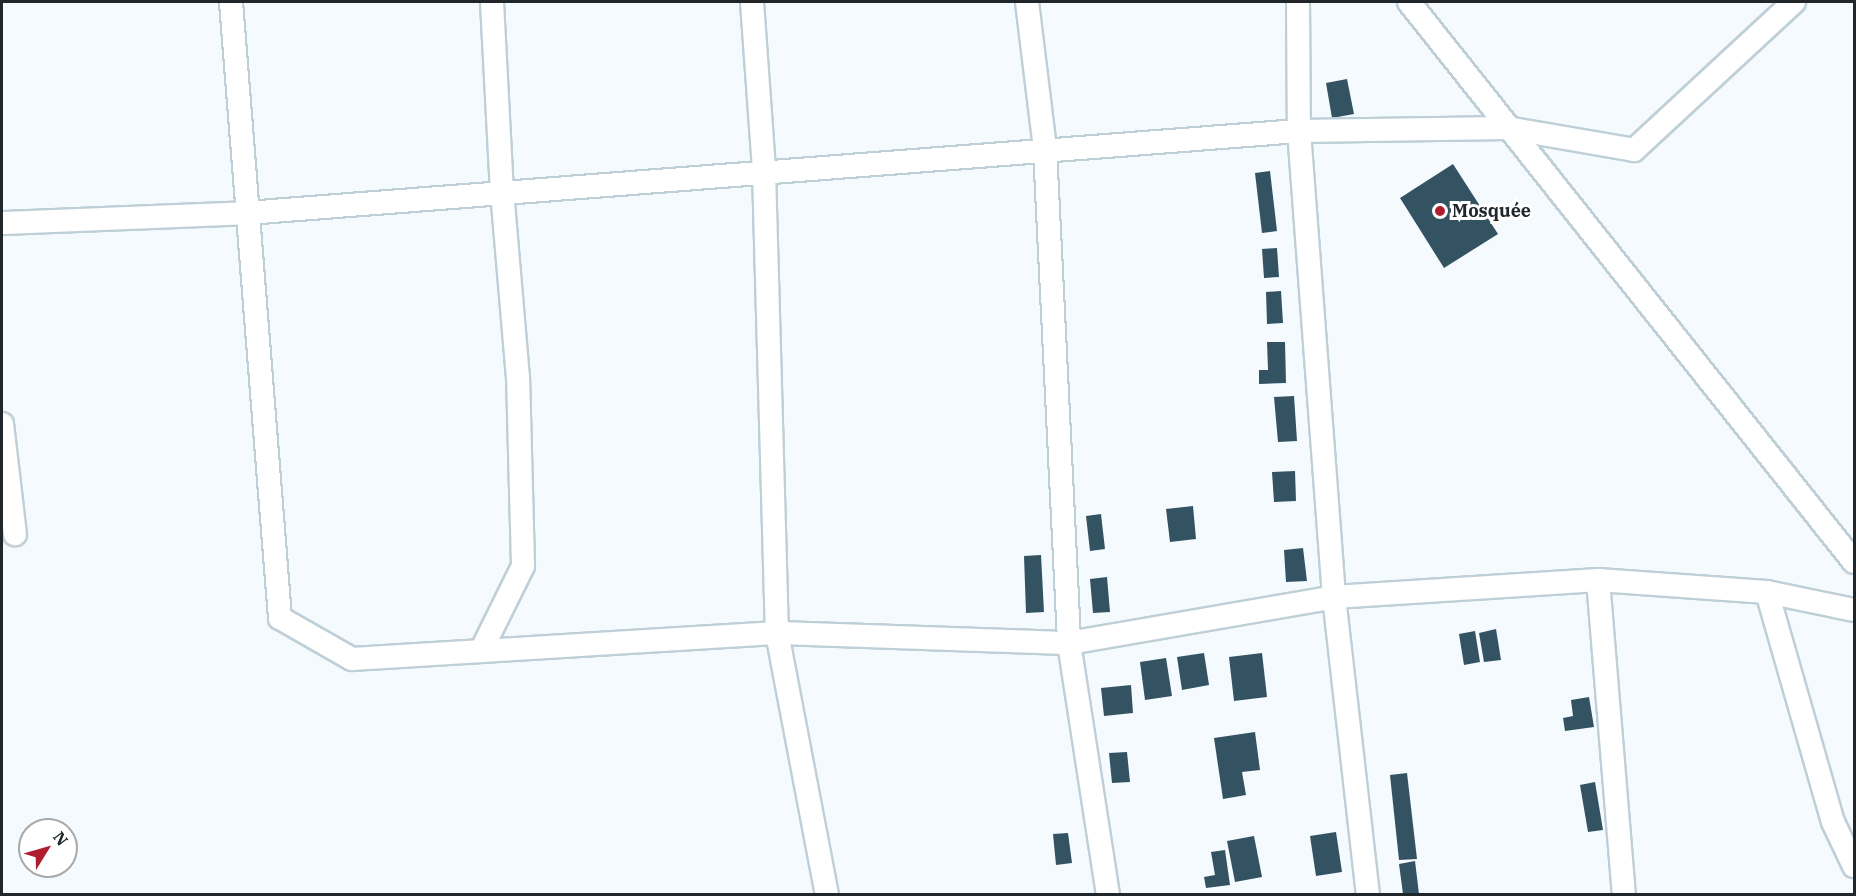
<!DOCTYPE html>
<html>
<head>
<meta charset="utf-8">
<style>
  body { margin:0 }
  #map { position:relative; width:1856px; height:896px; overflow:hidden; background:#f4fafe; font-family:"IBM Plex Serif",serif }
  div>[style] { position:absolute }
  .building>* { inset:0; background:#335363 }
  .roads { filter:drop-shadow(2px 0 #bfcfd8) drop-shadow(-2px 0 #bfcfd8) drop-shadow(0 2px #bfcfd8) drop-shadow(0 -2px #bfcfd8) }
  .minor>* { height:22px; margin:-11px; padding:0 11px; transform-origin:11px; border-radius:11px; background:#fff }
  .dots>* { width:16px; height:16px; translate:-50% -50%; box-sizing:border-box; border:3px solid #fff; border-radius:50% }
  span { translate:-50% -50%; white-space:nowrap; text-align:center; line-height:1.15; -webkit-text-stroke:6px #fff; paint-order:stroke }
  .poi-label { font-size:18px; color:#202629; font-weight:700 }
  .left { translate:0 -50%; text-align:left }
  .frame { position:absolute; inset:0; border:3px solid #202629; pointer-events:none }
  .north { position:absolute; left:18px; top:818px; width:60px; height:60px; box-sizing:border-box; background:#fff; border:2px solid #a6a8a9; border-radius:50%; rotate:53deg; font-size:16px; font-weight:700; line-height:24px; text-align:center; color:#202629 }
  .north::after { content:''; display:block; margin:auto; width:21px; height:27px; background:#b01d2f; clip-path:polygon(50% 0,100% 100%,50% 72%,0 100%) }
</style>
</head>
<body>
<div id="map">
  <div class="building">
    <i style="clip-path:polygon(1347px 79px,1354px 114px,1332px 118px,1326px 83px)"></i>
    <i style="clip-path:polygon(1453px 164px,1498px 234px,1444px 268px,1400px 198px)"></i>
    <i style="clip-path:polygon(1270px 171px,1277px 231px,1262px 233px,1255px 173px)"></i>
    <i style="clip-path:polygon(1277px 248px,1279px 277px,1264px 278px,1262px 249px)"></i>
    <i style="clip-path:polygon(1281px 291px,1283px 323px,1267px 324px,1266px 292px)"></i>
    <i style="clip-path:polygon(1267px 342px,1285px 342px,1286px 383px,1259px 384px,1259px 370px,1268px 370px)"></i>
    <i style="clip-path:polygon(1294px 396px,1297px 441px,1278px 442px,1274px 397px)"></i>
    <i style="clip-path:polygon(1295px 471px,1296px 501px,1274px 502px,1272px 472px)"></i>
    <i style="clip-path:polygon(1193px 506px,1196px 539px,1170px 542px,1166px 509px)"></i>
    <i style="clip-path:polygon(1101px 514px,1105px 549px,1090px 551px,1086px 516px)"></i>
    <i style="clip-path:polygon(1303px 548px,1307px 581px,1286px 582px,1284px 550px)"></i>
    <i style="clip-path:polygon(1041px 555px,1044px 612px,1026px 613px,1024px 556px)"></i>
    <i style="clip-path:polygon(1107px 577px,1110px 612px,1093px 613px,1090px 579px)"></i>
    <i style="clip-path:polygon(1496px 629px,1501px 660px,1484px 662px,1479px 633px)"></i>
    <i style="clip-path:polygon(1475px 631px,1480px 662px,1464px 665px,1459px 634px)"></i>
    <i style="clip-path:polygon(1204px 653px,1209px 685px,1182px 690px,1177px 657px)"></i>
    <i style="clip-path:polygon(1262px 653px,1267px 697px,1234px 701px,1229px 657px)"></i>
    <i style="clip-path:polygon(1166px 658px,1172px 696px,1145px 700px,1140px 662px)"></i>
    <i style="clip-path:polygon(1131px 685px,1133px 713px,1104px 716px,1101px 688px)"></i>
    <i style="clip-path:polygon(1589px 697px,1594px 727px,1565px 731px,1563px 718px,1573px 716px,1571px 700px)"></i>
    <i style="clip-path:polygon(1255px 732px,1260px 770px,1242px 772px,1246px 795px,1223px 799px,1214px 738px)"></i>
    <i style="clip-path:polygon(1127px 752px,1130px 782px,1112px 783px,1109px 753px)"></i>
    <i style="clip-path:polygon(1407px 773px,1417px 859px,1399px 860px,1390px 775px)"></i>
    <i style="clip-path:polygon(1595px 782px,1603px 830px,1588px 832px,1580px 785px)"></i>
    <i style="clip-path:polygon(1336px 832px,1342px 872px,1316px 876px,1310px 836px)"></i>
    <i style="clip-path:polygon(1068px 833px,1072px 863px,1056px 865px,1053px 834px)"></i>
    <i style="clip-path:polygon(1254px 836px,1262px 877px,1235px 882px,1227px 841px)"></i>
    <i style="clip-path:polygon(1225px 850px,1230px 885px,1206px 888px,1204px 877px,1215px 875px,1211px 852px)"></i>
    <i style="clip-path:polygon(1415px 861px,1419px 894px,1403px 894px,1399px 864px)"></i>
  </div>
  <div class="roads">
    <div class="minor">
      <i style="left:231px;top:2px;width:618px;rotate:85.45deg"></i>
      <i style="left:280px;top:618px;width:83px;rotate:29.7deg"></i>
      <i style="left:352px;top:659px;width:426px;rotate:-3.5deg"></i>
      <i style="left:777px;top:633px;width:292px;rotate:2deg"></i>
      <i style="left:1069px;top:643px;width:269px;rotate:-9.8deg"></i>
      <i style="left:1334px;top:597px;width:265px;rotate:-3.7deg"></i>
      <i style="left:1598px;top:580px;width:169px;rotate:4.1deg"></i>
      <i style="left:1767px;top:592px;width:89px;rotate:11.7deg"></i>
      <i style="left:752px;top:2px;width:169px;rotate:85.9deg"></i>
      <i style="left:764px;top:171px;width:462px;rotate:88.4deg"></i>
      <i style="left:777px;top:633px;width:266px;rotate:79.2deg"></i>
      <i style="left:1027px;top:2px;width:148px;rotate:83deg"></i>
      <i style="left:1045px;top:149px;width:495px;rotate:87.2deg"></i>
      <i style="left:1069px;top:643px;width:254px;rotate:81.2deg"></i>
      <i style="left:1298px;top:2px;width:129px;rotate:89.6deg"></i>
      <i style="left:1299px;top:131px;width:467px;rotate:85.7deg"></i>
      <i style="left:1334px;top:597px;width:299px;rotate:83.5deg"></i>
      <i style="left:1409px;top:2px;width:715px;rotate:51.53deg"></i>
      <i style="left:2px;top:223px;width:245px;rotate:-2.3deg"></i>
      <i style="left:247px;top:213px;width:1055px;rotate:-4.46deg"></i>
      <i style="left:1299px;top:131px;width:208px;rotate:-0.8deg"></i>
      <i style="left:1507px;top:128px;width:129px;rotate:9.8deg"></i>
      <i style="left:1634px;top:150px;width:218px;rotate:-42.8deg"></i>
      <i style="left:2px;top:424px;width:111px;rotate:83.3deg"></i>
      <i style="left:1598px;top:580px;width:315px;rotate:85.3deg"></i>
      <i style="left:1767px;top:592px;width:239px;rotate:74deg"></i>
      <i style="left:1833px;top:822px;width:49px;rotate:64.5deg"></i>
      <i style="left:481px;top:651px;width:95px;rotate:-63.7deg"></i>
      <i style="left:523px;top:566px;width:188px;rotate:-91.5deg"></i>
      <i style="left:518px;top:378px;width:186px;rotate:-94.9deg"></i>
      <i style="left:502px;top:193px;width:191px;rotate:-93deg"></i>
    </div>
  </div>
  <div class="dots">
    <i style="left:1440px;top:211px;background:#b01d2f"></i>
  </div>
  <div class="poi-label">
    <span class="left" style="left:1452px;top:211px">Mosquée</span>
  </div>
  <div class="frame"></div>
  <div class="north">N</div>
</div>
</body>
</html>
